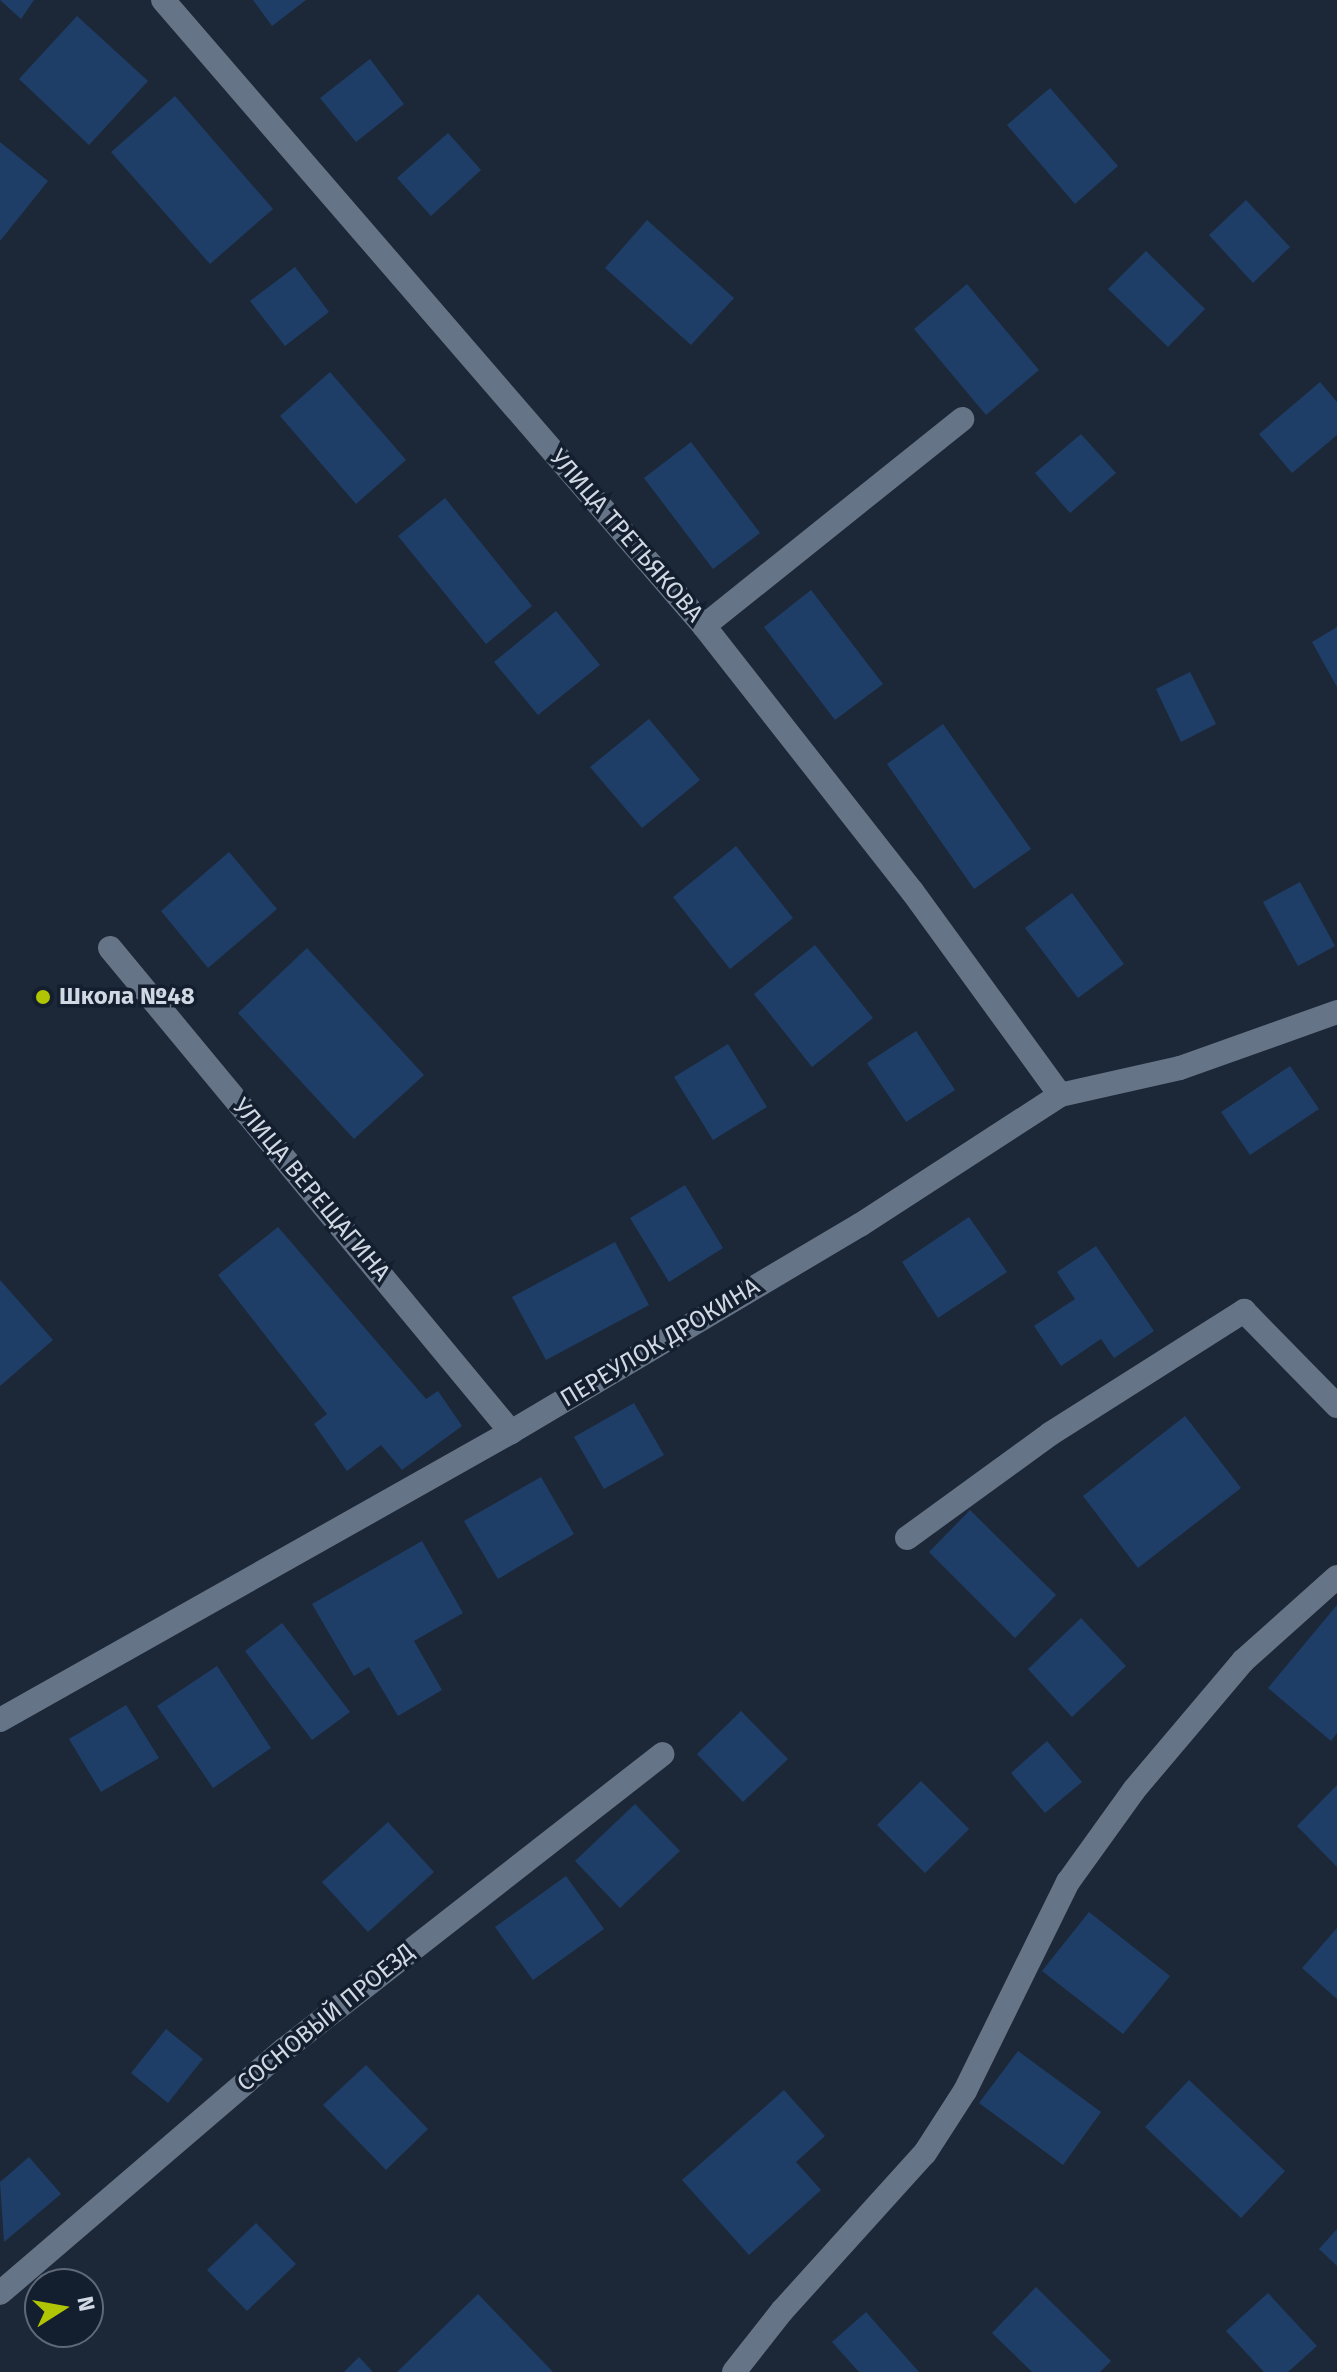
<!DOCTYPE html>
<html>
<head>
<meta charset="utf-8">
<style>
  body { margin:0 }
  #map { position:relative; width:1337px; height:2372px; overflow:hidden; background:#1c2838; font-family:"Fira Sans",sans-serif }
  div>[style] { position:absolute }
  .building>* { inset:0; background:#1f3e67 }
  .minor>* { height:24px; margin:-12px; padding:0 12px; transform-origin:12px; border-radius:12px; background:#667487 }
  .dots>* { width:22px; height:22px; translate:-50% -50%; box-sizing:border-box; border:4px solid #131e2e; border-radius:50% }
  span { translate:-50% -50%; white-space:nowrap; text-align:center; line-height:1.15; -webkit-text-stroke:7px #131e2e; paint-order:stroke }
  .street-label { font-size:24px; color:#d0d8e3 }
  .poi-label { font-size:24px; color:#d0d8e3; font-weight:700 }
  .left { translate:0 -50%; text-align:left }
  .north { position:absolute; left:24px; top:2268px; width:80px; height:80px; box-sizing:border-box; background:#131e2e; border:2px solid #5f6876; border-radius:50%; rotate:79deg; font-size:22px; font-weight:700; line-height:32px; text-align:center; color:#d0d8e3 }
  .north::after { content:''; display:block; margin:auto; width:28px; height:36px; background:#b0c503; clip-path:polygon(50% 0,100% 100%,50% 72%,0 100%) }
</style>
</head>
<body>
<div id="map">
  <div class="building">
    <i style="clip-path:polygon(0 0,34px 0,21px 19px)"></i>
    <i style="clip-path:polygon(253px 0,306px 0,272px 26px)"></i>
    <i style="clip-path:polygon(77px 16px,148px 81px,89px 145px,19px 79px)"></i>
    <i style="clip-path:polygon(370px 59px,404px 104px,356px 142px,320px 98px)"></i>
    <i style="clip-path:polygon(1050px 88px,1118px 166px,1075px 204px,1007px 125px)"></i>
    <i style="clip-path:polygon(175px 96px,273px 209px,210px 264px,111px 152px)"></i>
    <i style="clip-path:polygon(448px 133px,481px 170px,431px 216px,397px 178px)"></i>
    <i style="clip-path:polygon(0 142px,48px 181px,0 241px)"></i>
    <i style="clip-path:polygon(1246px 200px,1290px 247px,1253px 283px,1209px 235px)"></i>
    <i style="clip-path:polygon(647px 220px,734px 298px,691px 345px,605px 268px)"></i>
    <i style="clip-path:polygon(1146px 251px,1205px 309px,1168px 347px,1108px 289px)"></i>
    <i style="clip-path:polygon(295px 267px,329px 312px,285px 346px,250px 301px)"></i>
    <i style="clip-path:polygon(967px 284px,1039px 370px,986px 415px,914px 329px)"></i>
    <i style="clip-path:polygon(330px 372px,406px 460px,356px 504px,280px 416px)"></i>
    <i style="clip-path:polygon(1320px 382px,1337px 402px,1337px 435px,1292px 473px,1259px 434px)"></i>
    <i style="clip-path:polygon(1081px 434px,1116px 473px,1070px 513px,1035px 473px)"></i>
    <i style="clip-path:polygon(691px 442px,760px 533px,713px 569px,644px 478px)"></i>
    <i style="clip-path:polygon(445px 498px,532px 606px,486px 644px,398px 536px)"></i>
    <i style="clip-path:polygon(811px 590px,883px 684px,835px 720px,764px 627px)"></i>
    <i style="clip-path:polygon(556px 611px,600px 665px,538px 715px,494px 662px)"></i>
    <i style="clip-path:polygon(1337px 627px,1337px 687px,1312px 642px)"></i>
    <i style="clip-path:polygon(1190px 672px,1216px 724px,1181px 742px,1156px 689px)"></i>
    <i style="clip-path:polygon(649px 719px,700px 780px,642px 828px,590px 767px)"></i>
    <i style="clip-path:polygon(943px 724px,1031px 849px,974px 889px,887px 764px)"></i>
    <i style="clip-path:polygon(736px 846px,793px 918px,730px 969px,673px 897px)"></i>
    <i style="clip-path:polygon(229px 852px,277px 909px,208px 968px,161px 911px)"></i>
    <i style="clip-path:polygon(1300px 882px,1335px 946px,1298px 966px,1263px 902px)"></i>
    <i style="clip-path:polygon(1072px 893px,1124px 964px,1078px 998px,1025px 928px)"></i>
    <i style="clip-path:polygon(815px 945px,873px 1018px,812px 1067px,754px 994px)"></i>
    <i style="clip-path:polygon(307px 948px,424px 1075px,354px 1139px,238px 1013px)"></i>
    <i style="clip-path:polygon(916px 1031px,955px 1090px,906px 1122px,867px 1063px)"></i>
    <i style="clip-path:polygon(728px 1044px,767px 1107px,713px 1140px,674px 1077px)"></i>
    <i style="clip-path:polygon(1290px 1066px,1319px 1109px,1250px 1155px,1221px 1112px)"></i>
    <i style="clip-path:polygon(685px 1185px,723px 1248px,669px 1282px,630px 1218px)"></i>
    <i style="clip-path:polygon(969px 1217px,1007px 1272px,938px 1318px,902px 1262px)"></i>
    <i style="clip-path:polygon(278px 1227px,426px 1399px,438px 1391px,462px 1426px,402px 1470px,381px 1445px,347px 1471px,314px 1424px,327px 1414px,218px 1275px)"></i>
    <i style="clip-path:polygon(615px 1242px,649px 1305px,546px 1360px,512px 1297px)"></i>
    <i style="clip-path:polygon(1096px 1246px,1154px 1331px,1114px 1358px,1101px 1339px,1061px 1366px,1034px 1326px,1075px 1299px,1057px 1272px)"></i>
    <i style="clip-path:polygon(0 1280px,53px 1340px,0 1386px)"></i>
    <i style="clip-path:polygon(634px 1403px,664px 1455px,604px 1489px,574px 1437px)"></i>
    <i style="clip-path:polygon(1185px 1416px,1241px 1488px,1138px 1568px,1083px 1496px)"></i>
    <i style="clip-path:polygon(541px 1477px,574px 1534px,498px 1579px,464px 1521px)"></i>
    <i style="clip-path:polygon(970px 1510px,1056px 1595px,1015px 1638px,929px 1552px)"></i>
    <i style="clip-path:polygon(422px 1541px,463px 1613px,414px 1641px,442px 1690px,398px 1716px,369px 1667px,354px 1676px,312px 1604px)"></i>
    <i style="clip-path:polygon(1337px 1605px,1337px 1733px,1331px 1741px,1268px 1688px)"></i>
    <i style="clip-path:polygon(1081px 1618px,1126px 1666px,1072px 1717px,1028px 1669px)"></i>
    <i style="clip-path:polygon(282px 1623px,350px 1712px,312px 1740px,245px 1651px)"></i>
    <i style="clip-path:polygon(217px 1666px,271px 1748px,213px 1788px,157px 1706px)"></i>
    <i style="clip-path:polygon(126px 1705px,159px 1758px,101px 1792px,69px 1739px)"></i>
    <i style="clip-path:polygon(741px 1711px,788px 1759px,743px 1802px,697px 1754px)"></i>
    <i style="clip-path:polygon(1047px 1741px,1082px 1782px,1045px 1813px,1011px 1773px)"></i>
    <i style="clip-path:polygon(921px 1781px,969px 1829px,925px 1873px,877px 1825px)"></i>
    <i style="clip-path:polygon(1337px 1785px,1337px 1867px,1297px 1826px)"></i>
    <i style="clip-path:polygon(635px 1804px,680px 1851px,620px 1908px,575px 1861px)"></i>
    <i style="clip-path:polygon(388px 1822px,434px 1872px,368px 1932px,322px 1882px)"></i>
    <i style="clip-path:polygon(566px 1876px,604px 1929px,533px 1980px,495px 1927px)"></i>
    <i style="clip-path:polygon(1089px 1912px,1170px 1976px,1123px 2034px,1042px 1971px)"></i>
    <i style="clip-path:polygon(1337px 1928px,1337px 1999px,1302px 1968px)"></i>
    <i style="clip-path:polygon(166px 2029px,203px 2059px,168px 2103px,131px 2073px)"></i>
    <i style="clip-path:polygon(1018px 2051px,1101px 2112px,1063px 2165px,979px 2103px)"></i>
    <i style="clip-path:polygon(366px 2065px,428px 2129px,386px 2170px,323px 2105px)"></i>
    <i style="clip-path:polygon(1189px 2080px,1285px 2171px,1241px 2218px,1145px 2127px)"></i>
    <i style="clip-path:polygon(784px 2090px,825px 2136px,796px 2162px,821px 2190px,749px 2255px,682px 2180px)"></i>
    <i style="clip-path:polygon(29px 2157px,61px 2194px,4px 2242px,0 2182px)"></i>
    <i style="clip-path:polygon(256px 2223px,296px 2264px,247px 2311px,207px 2270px)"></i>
    <i style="clip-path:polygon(1337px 2229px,1337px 2266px,1319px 2249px)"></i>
    <i style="clip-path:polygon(1036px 2287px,1111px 2361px,1100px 2372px,1032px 2372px,992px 2333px)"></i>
    <i style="clip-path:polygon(1268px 2293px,1317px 2346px,1288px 2372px,1264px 2372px,1226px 2331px)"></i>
    <i style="clip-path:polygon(478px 2294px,553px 2372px,397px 2372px)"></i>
    <i style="clip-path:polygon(866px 2312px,919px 2372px,859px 2372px,832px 2342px)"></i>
    <i style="clip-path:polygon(359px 2357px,373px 2372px,344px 2372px)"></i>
  </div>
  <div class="minor">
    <i style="left:163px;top:0;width:827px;rotate:49.17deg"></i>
    <i style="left:704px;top:626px;width:337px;rotate:51.9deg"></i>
    <i style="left:912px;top:891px;width:252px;rotate:54deg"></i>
    <i style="left:704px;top:626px;width:331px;rotate:-38.7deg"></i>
    <i style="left:110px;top:948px;width:629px;rotate:50.36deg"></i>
    <i style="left:907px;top:1538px;width:177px;rotate:-36deg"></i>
    <i style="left:1050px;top:1434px;width:230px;rotate:-32.4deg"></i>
    <i style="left:1244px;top:1311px;width:133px;rotate:45.6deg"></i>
    <i style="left:0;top:1720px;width:587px;rotate:-29.41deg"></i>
    <i style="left:511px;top:1432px;width:406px;rotate:-30.7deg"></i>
    <i style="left:860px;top:1225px;width:239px;rotate:-33deg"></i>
    <i style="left:1060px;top:1095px;width:123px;rotate:-12.7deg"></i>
    <i style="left:1180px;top:1068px;width:167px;rotate:-19.6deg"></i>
    <i style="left:0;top:2293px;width:375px;rotate:-40.6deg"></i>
    <i style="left:285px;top:2049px;width:479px;rotate:-38deg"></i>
    <i style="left:734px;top:2372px;width:78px;rotate:-51.8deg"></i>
    <i style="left:782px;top:2311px;width:213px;rotate:-47.9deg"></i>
    <i style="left:925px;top:2153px;width:74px;rotate:-57.2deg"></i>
    <i style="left:965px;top:2091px;width:233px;rotate:-63.8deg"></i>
    <i style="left:1068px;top:1882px;width:113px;rotate:-54.3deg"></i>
    <i style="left:1134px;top:1790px;width:169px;rotate:-49.8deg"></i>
    <i style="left:1243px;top:1661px;width:126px;rotate:-41.8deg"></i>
  </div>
  <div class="dots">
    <i style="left:43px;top:997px;background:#b0c503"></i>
  </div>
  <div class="street-label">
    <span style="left:626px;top:536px;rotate:49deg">УЛИЦА ТРЕТЬЯКОВА</span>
    <span style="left:311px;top:1190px;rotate:50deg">УЛИЦА ВЕРЕЩАГИНА</span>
    <span style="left:660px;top:1343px;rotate:-31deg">ПЕРЕУЛОК ДРОКИНА</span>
    <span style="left:326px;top:2018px;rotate:-39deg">СОСНОВЫЙ ПРОЕЗД</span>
  </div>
  <div class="poi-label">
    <span class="left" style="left:59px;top:997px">Школа №48</span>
  </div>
  <div class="north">N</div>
</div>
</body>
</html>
